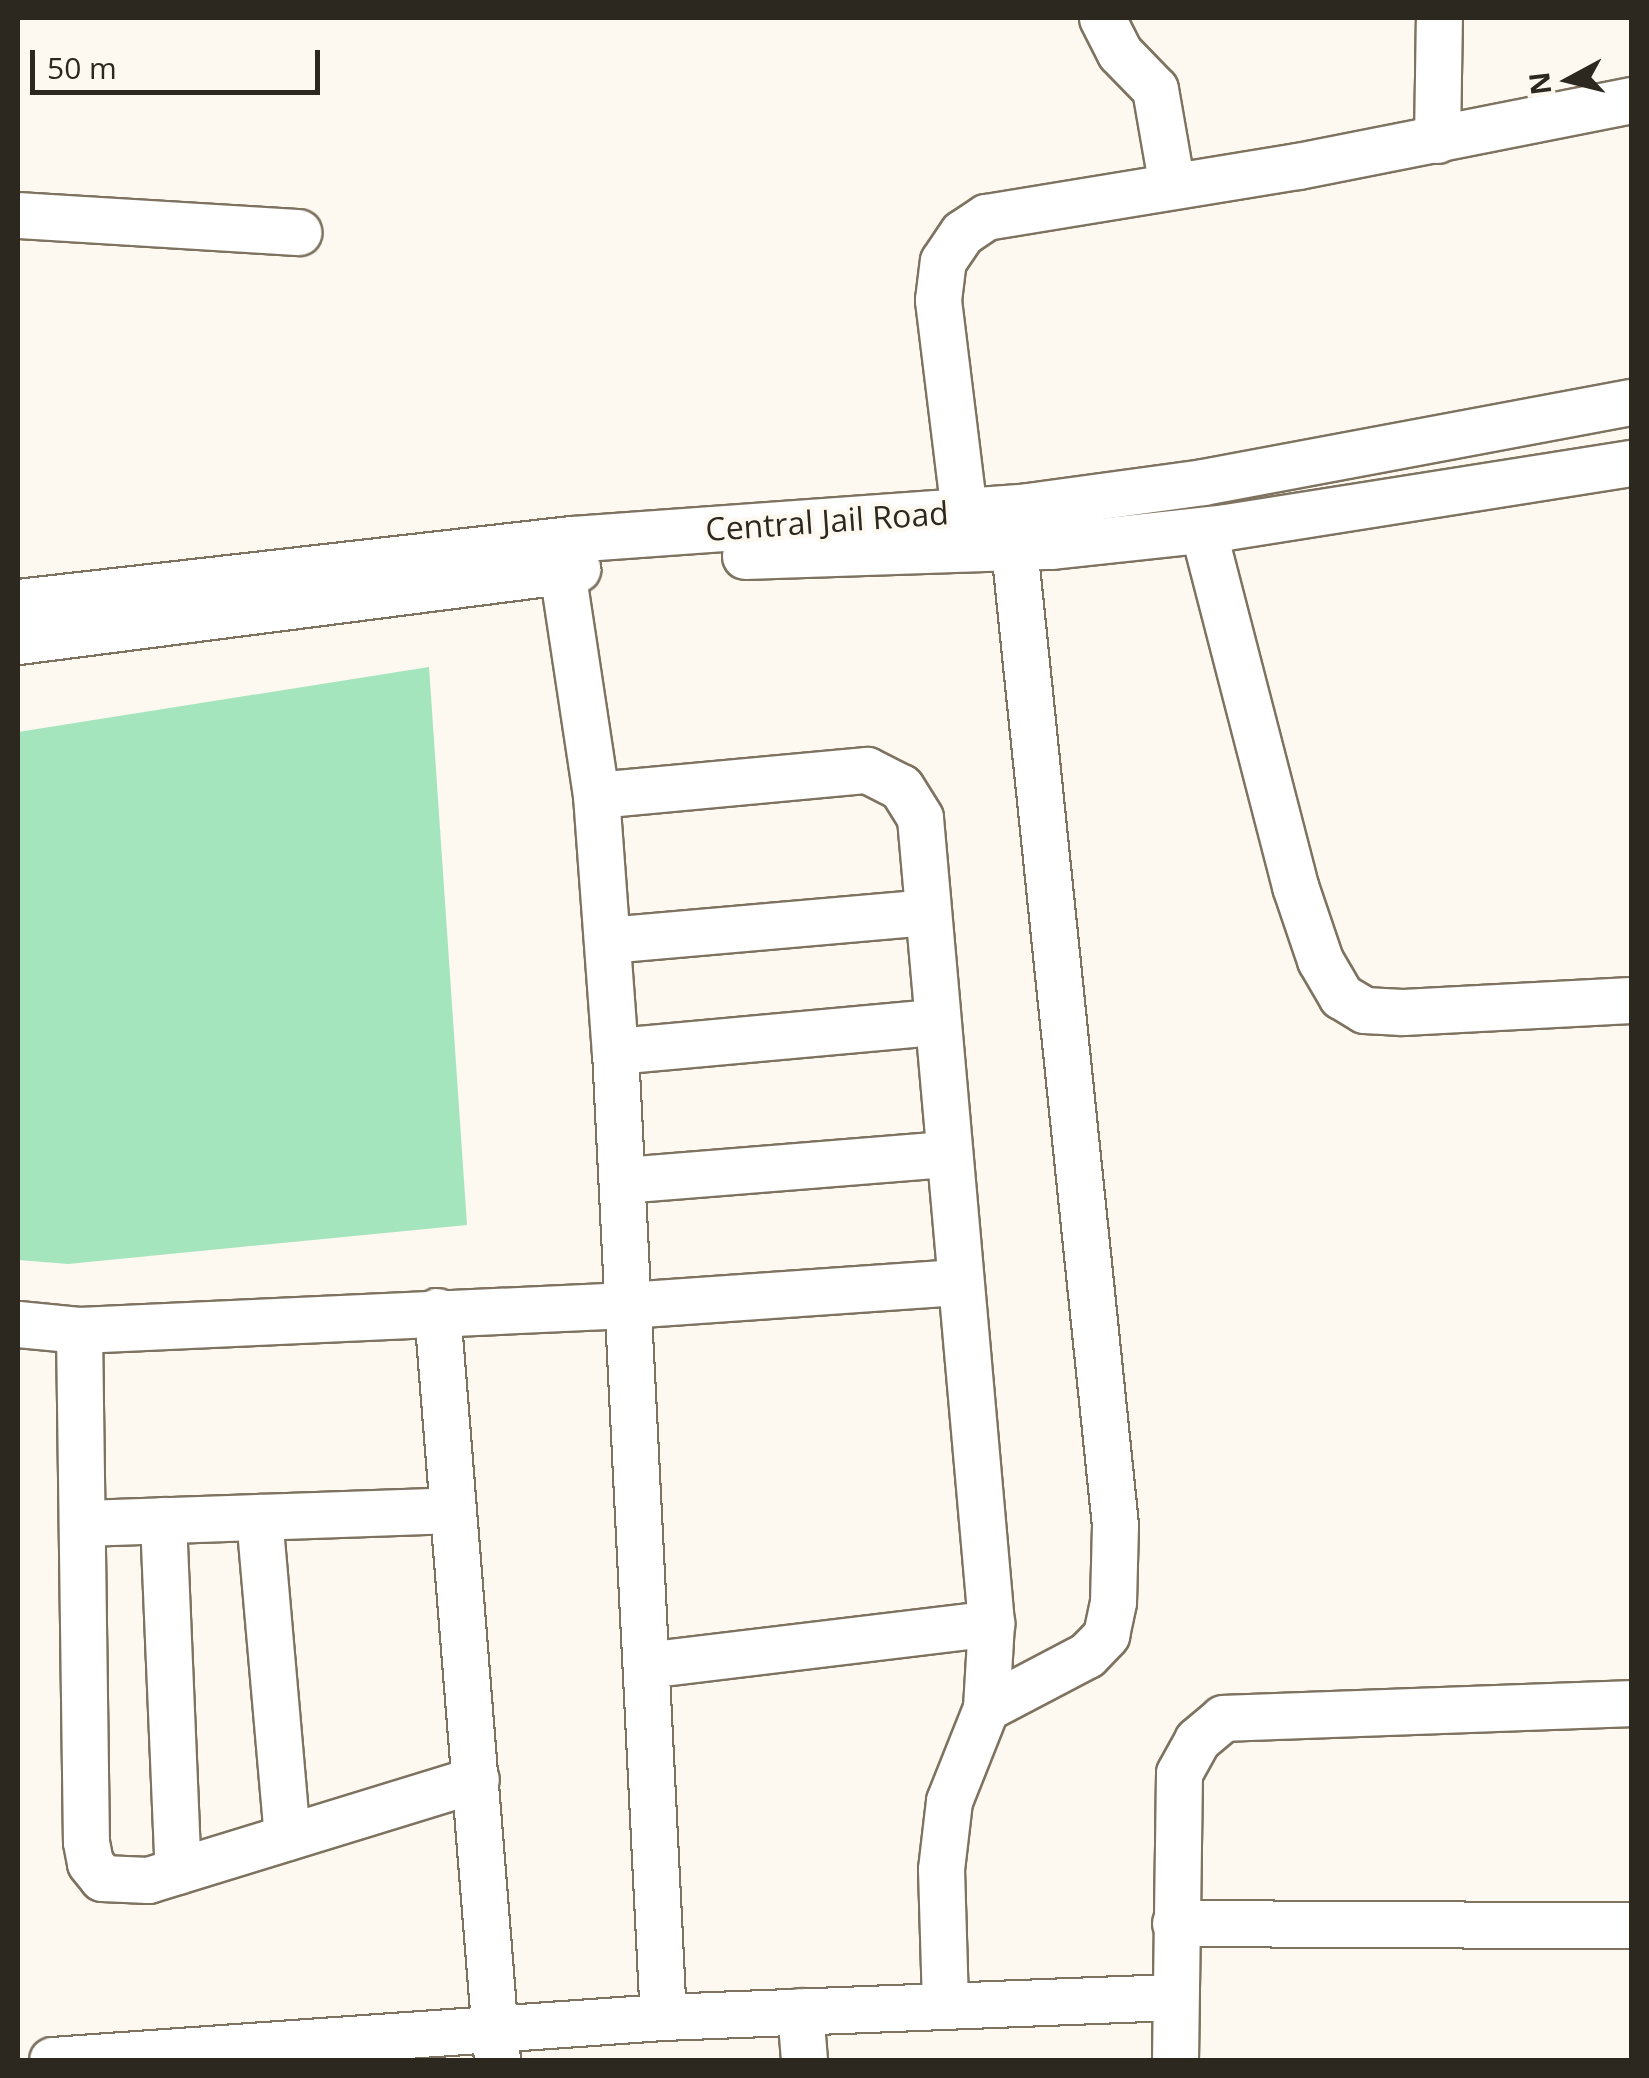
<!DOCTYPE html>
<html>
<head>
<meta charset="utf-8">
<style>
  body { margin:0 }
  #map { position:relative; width:1649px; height:2078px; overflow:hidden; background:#fdf8f0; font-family:"Open Sans",sans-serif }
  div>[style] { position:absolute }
  .green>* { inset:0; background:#a4e5bd }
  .roads { filter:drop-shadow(2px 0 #7e7360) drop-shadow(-2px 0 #7e7360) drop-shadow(0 2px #7e7360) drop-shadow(0 -2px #7e7360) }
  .minor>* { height:45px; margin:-22.5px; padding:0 22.5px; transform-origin:22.5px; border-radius:22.5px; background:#fff }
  span { translate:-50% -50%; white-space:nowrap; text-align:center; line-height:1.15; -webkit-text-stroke:8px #fdf8f0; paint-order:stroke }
  .street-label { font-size:32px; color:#2c271f }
  .frame { position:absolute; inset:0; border:20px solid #2c271f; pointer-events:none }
  .north { position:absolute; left:1519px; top:30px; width:100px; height:100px; -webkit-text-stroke:8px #fdf8f0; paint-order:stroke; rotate:263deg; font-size:28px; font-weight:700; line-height:40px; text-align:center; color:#2c271f }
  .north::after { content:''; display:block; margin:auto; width:35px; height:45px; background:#2c271f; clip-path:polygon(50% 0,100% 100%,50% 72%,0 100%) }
  .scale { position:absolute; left:30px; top:50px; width:290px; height:45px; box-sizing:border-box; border:5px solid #2c271f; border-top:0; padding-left:12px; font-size:30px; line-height:35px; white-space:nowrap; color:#2c271f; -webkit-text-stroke:8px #fdf8f0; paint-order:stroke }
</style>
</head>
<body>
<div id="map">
  <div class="green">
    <i style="clip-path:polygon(429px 667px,467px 1225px,68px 1264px,18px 1260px,18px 732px)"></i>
  </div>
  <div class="roads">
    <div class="minor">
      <i style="left:1102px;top:18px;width:39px;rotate:63deg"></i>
      <i style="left:1120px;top:53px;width:50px;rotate:45.8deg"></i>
      <i style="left:1155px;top:89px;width:98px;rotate:80.1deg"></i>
      <i style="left:1437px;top:140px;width:122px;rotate:-89.1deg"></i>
      <i style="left:18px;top:215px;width:281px;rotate:3.5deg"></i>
      <i style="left:964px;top:512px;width:214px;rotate:-97deg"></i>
      <i style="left:938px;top:300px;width:39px;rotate:-83deg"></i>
      <i style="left:943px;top:261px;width:34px;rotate:-56deg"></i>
      <i style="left:962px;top:233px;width:29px;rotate:-34deg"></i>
      <i style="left:986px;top:217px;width:316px;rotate:-9.3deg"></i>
      <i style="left:1298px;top:166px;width:340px;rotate:-11.2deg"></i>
      <i style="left:1203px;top:530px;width:368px;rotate:75.5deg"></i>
      <i style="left:1295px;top:886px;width:78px;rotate:71.3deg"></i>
      <i style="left:1320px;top:960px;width:42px;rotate:59.7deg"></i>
      <i style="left:1341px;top:996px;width:27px;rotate:31deg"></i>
      <i style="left:1364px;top:1010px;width:38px;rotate:3deg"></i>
      <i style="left:1402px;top:1012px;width:230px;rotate:-3deg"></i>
      <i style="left:558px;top:544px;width:254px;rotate:81.4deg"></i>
      <i style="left:596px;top:795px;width:257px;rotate:85.8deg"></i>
      <i style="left:615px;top:1051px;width:967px;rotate:87.16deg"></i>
      <i style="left:745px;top:556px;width:307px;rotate:-1.9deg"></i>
      <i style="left:1052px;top:546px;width:175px;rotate:-6.2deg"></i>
      <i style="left:1226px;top:527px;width:411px;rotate:-9deg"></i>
      <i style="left:18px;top:602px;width:557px;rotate:-6.5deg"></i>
      <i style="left:571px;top:539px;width:458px;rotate:-4.1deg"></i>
      <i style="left:1028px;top:506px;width:177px;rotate:-7.8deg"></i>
      <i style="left:1203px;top:482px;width:436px;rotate:-10.6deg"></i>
      <i style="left:18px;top:641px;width:564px;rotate:-7.34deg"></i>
      <i style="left:596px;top:795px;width:272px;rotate:-5.3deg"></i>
      <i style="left:867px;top:770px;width:38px;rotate:27deg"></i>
      <i style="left:901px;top:787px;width:36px;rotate:58deg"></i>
      <i style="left:920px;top:818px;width:808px;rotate:84.96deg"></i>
      <i style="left:991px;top:1623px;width:85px;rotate:93.4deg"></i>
      <i style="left:986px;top:1708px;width:100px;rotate:111.7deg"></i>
      <i style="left:949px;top:1801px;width:68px;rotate:96.7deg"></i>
      <i style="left:941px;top:1869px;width:137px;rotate:88.3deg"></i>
      <i style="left:607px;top:940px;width:321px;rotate:-5deg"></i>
      <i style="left:615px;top:1051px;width:322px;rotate:-5.2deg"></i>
      <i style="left:622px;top:1180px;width:327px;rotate:-4.6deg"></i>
      <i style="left:437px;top:1311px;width:751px;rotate:85.42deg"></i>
      <i style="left:18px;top:1324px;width:61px;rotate:5.6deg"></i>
      <i style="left:79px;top:1330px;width:550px;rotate:-2.61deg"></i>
      <i style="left:628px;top:1305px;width:333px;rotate:-4deg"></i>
      <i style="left:79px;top:1330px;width:512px;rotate:89.22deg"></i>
      <i style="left:86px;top:1842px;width:21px;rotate:79deg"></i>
      <i style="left:90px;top:1863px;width:19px;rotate:51deg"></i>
      <i style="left:102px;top:1878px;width:46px;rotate:2.5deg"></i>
      <i style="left:148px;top:1880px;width:343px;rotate:-17.1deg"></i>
      <i style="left:259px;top:1517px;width:321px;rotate:85deg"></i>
      <i style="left:163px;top:1520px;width:351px;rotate:87.6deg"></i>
      <i style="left:85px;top:1523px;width:368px;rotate:-2deg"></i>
      <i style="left:646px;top:1665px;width:348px;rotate:-6.9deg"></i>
      <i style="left:986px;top:1708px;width:114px;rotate:-27.7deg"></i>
      <i style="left:1087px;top:1655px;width:28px;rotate:-46deg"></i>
      <i style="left:1106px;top:1635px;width:34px;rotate:-78deg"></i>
      <i style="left:1113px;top:1602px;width:77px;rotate:-88.5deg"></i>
      <i style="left:1115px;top:1525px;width:982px;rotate:-95.9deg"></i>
      <i style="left:1175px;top:1923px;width:457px;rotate:0.3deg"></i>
      <i style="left:800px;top:2011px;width:49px;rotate:85.3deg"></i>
      <i style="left:52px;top:2060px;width:613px;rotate:-4.03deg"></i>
      <i style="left:663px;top:2017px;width:510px;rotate:-2.25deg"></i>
      <i style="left:1175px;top:2060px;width:287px;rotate:-89.2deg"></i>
      <i style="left:1179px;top:1773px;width:38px;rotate:-61deg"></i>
      <i style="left:1197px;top:1740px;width:34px;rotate:-40deg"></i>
      <i style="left:1223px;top:1718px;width:409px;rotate:-2.1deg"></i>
    </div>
  </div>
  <div class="street-label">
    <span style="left:827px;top:521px;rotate:-4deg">Central Jail Road</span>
  </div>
  <div class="frame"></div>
  <div class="north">N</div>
  <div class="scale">50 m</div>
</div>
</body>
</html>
